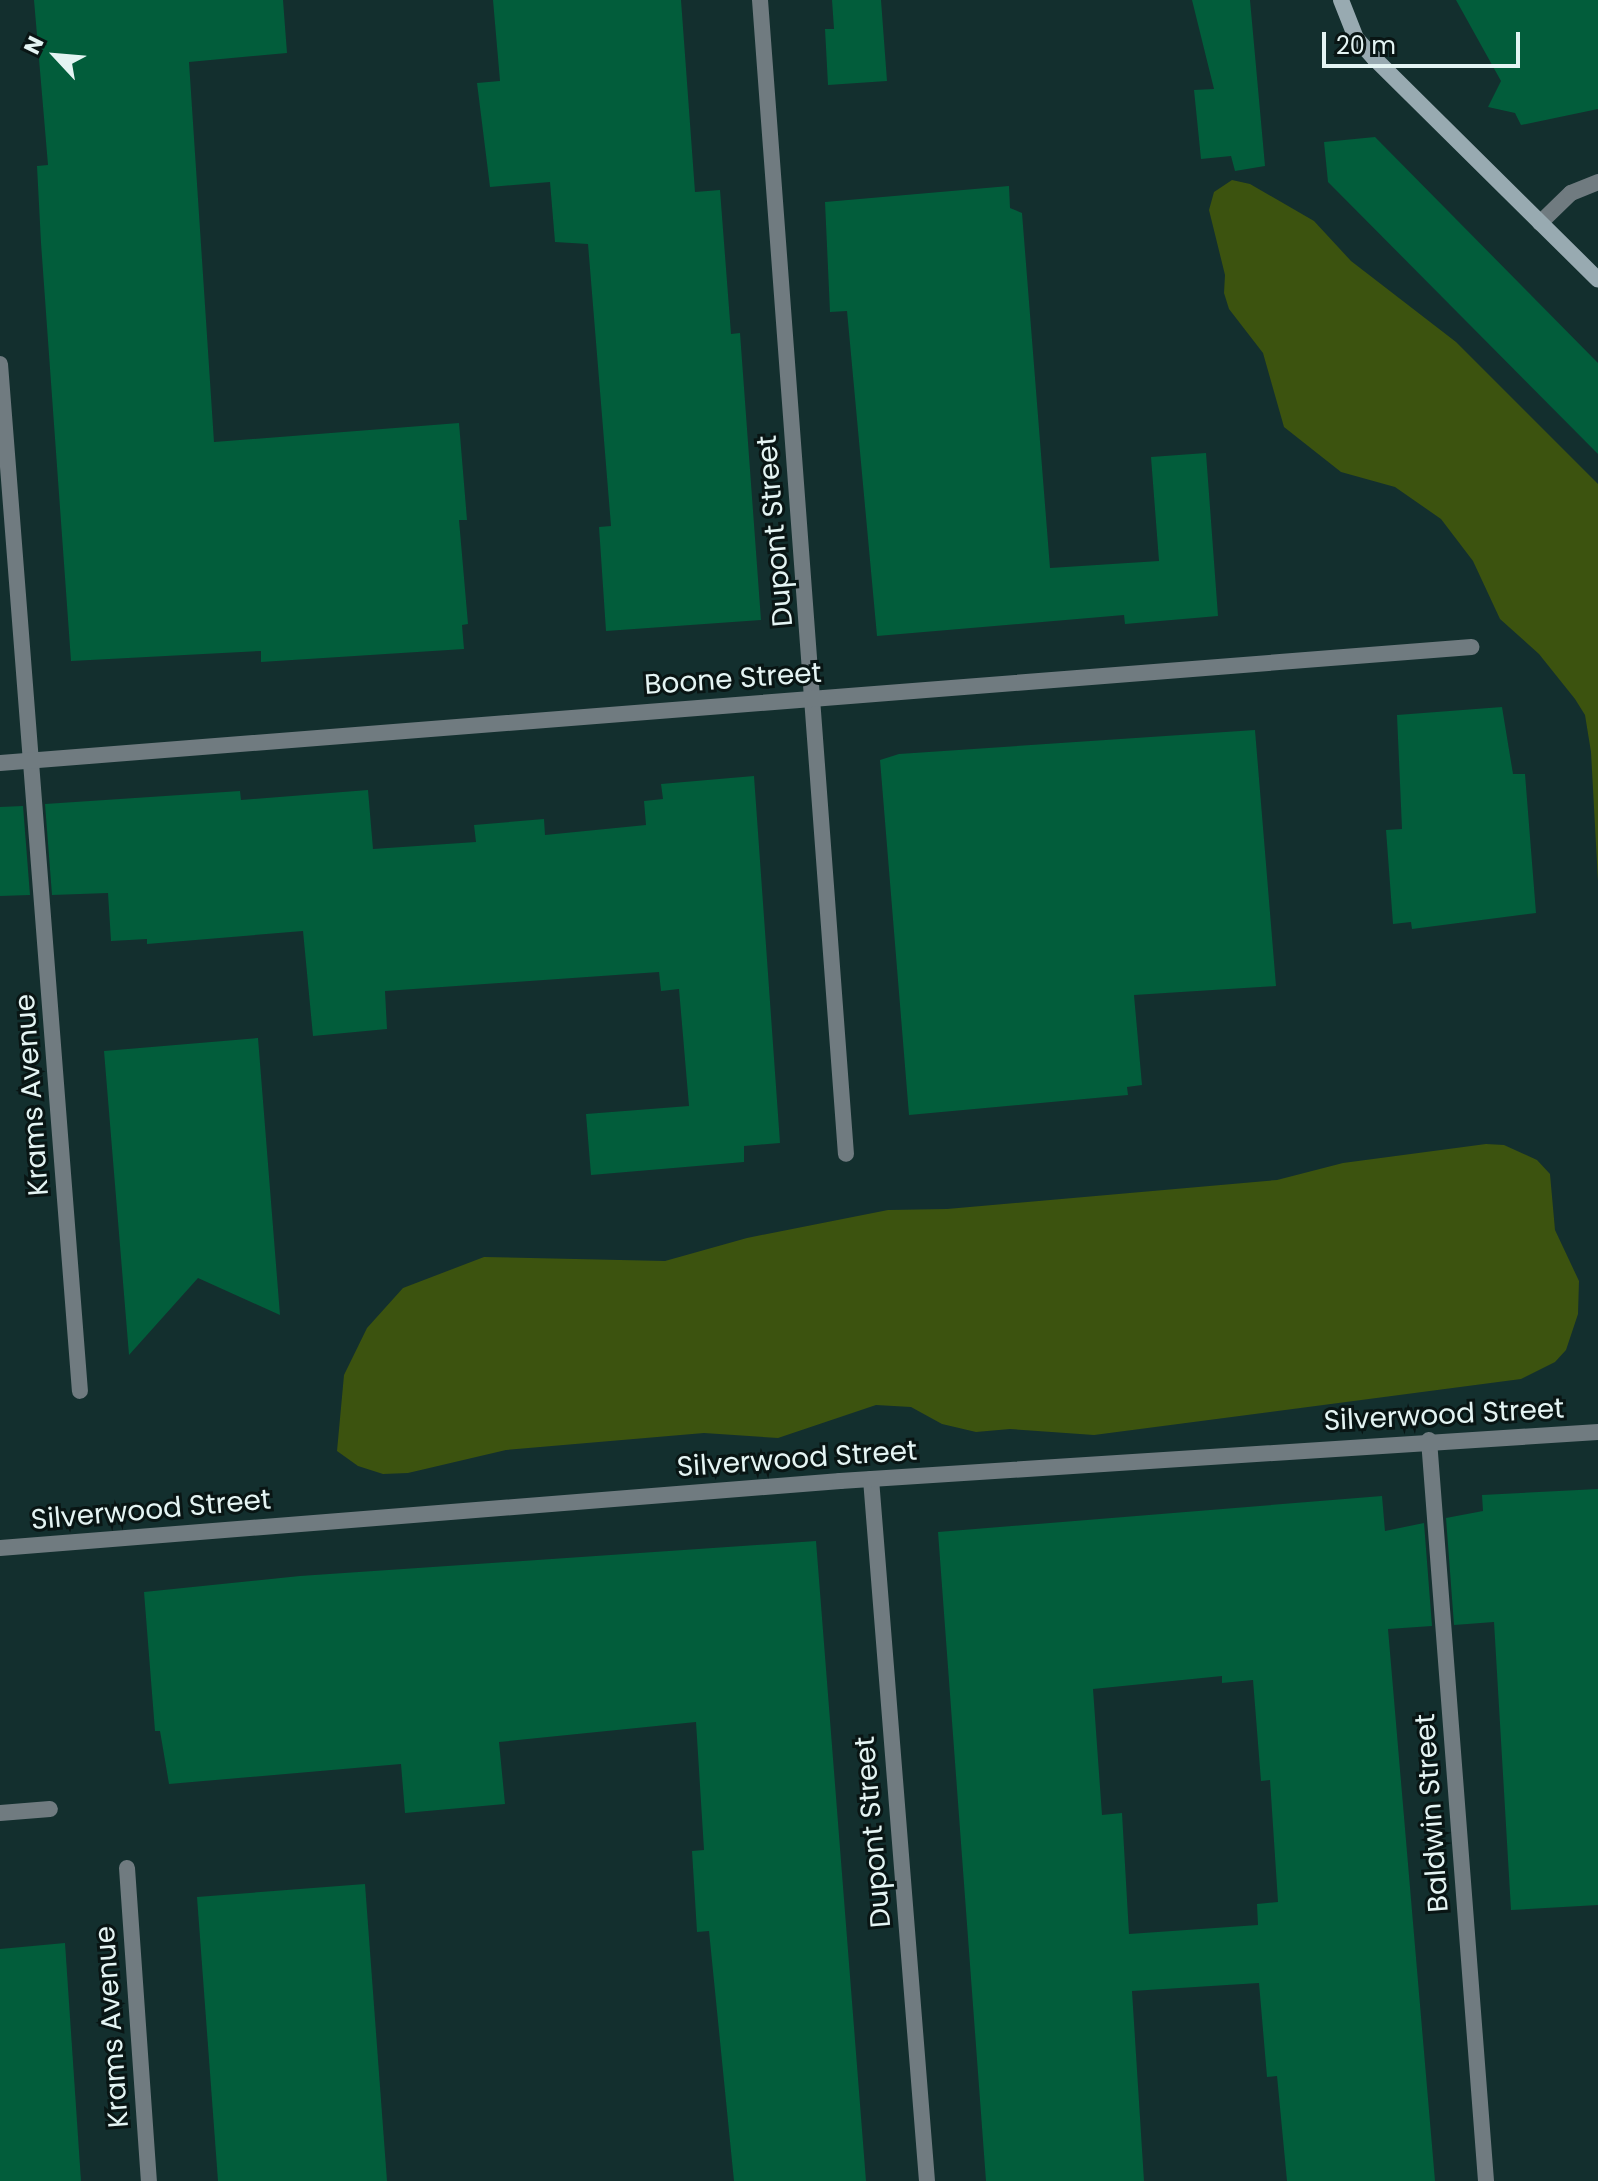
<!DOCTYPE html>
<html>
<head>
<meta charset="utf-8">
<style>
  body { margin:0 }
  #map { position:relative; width:1598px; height:2181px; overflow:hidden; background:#132f2e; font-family:Poppins,sans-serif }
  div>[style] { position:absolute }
  .green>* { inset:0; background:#3c530f }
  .building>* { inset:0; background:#025d3b }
  .lane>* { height:16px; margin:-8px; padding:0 8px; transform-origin:8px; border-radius:8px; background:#707b80 }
  .street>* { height:16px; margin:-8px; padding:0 8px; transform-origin:8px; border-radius:8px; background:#707b80 }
  .secondary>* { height:16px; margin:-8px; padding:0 8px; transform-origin:8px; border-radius:8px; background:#98aab1 }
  span { translate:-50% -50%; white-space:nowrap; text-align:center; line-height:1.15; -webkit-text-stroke:6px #091514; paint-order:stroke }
  .street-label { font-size:28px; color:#e4f4f3 }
  .north { position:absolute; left:16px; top:16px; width:80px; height:80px; -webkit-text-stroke:6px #091514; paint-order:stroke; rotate:296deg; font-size:22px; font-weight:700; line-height:32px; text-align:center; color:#e4f4f3 }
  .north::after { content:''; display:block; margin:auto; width:28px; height:36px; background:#e4f4f3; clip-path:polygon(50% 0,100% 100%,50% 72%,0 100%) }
  .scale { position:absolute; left:1322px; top:32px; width:198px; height:36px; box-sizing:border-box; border:4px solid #e4f4f3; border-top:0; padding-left:10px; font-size:24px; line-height:28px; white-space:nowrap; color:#e4f4f3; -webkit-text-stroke:6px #091514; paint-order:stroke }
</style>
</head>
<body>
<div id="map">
  <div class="green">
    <i style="clip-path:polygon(1232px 180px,1250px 184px,1314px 221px,1351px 261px,1456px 342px,1598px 484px,1598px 881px,1591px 752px,1585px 715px,1575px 699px,1539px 654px,1500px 619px,1473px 561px,1441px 519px,1395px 487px,1341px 472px,1284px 427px,1263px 353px,1229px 309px,1224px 293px,1225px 275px,1209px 210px,1214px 192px)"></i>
    <i style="clip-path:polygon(1486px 1144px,1504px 1145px,1537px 1160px,1550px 1174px,1555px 1230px,1579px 1281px,1578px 1314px,1566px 1350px,1555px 1362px,1521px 1379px,1094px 1435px,1010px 1429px,976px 1432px,942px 1424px,911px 1407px,876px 1405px,778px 1438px,704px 1433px,506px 1450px,408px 1473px,383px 1474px,358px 1466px,337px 1451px,344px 1375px,367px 1328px,403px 1288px,484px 1257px,665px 1261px,747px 1238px,888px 1210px,947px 1209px,1277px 1180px,1343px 1163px)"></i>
  </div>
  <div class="building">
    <i style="clip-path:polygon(34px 0,283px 0,287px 53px,189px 62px,214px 442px,459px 423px,467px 520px,459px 520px,468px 624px,462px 625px,464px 649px,261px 662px,261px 651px,71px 661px,41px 243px,37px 166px,48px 165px)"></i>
    <i style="clip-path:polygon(493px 0,681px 0,695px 192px,720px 190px,731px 334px,740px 333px,761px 620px,606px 631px,599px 527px,611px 526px,588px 244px,555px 242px,550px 182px,490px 187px,477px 83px,500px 81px)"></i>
    <i style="clip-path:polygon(832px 0,881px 0,887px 81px,828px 85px,825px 29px,834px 29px)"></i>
    <i style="clip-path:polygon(1192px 0,1250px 0,1265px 166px,1235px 171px,1231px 156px,1201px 159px,1194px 90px,1214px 89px)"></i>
    <i style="clip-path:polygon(1456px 0,1598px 0,1598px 109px,1521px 125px,1515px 113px,1488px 107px,1501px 81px)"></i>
    <i style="clip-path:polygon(1375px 137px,1598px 363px,1598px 454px,1328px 182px,1324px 142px)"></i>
    <i style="clip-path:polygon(1009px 186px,1010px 208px,1022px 213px,1050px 568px,1159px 561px,1151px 457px,1206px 453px,1218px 616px,1125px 624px,1124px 615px,877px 636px,847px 311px,830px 312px,825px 202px)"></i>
    <i style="clip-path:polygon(1502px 707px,1513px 774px,1525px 774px,1536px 913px,1412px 929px,1411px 922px,1393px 924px,1386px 830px,1402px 829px,1397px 715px)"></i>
    <i style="clip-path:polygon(1255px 730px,1276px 986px,1134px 995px,1142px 1085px,1127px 1087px,1128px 1095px,909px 1115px,880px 760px,899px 754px)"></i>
    <i style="clip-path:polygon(754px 776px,780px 1143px,744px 1146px,744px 1162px,591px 1175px,586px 1114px,689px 1106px,679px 989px,661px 991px,659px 972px,385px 991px,387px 1029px,313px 1036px,303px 931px,147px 944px,147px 939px,111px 941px,108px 893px,52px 895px,45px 804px,240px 791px,241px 800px,368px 790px,373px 849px,476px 842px,474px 825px,544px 819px,545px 835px,646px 825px,644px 801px,663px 799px,661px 784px)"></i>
    <i style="clip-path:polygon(23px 806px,30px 895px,0 896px,0 807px)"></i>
    <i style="clip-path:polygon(258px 1038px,280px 1315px,198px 1278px,129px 1355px,104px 1051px)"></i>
    <i style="clip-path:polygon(1598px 1489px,1598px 1905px,1511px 1910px,1494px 1622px,1454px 1625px,1446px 1518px,1483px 1511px,1482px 1495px)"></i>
    <i style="clip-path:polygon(evenodd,1382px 1496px,1385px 1531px,1424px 1523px,1432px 1626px,1388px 1629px,1435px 2181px,1287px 2181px,1277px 2076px,1267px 2077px,1259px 1983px,1132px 1991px,1144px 2181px,986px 2181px,938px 1532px,1382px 1496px,1222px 1676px,1222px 1683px,1253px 1680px,1261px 1781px,1270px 1780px,1278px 1902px,1257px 1904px,1258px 1925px,1129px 1934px,1122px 1813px,1102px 1815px,1093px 1689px,1222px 1676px)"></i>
    <i style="clip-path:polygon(816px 1541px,866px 2181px,734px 2181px,709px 1931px,697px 1932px,692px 1851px,704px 1850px,696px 1722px,499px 1742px,505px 1804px,405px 1813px,401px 1764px,169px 1784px,160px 1731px,155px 1731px,144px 1592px,300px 1576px)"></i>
    <i style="clip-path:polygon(365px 1884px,387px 2181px,218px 2181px,197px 1897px)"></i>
    <i style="clip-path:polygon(65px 1943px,81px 2181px,0 2181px,0 1949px)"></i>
  </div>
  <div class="lane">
    <i style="left:0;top:1813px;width:50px;rotate:-4.6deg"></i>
  </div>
  <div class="street">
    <i style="left:760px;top:0;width:1157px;rotate:85.74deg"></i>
    <i style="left:1540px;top:223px;width:43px;rotate:-44.1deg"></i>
    <i style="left:1571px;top:193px;width:29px;rotate:-22deg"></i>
    <i style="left:0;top:364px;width:1030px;rotate:85.55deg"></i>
    <i style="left:0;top:763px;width:1476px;rotate:-4.51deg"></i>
    <i style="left:1429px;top:1440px;width:743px;rotate:85.6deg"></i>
    <i style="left:871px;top:1479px;width:704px;rotate:85.44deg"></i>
    <i style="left:0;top:1548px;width:843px;rotate:-4.56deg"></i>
    <i style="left:840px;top:1481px;width:760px;rotate:-3.7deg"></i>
    <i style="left:127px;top:1868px;width:314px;rotate:86deg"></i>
  </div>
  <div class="secondary">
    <i style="left:1341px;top:0;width:41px;rotate:68.5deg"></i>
    <i style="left:1356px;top:38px;width:27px;rotate:48deg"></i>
    <i style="left:1374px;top:58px;width:315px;rotate:44.7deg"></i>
  </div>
  <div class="street-label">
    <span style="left:775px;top:531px;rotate:-95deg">Dupont Street</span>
    <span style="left:733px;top:679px;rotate:-4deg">Boone Street</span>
    <span style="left:32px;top:1095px;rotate:-94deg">Krams Avenue</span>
    <span style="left:1444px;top:1415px;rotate:-3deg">Silverwood Street</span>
    <span style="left:797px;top:1459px;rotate:-4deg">Silverwood Street</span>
    <span style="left:151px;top:1510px;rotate:-5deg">Silverwood Street</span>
    <span style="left:1432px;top:1813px;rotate:-94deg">Baldwin Street</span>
    <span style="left:873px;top:1832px;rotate:-95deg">Dupont Street</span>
    <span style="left:112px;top:2027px;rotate:-94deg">Krams Avenue</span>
  </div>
  <div class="north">N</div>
  <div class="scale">20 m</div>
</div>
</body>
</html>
